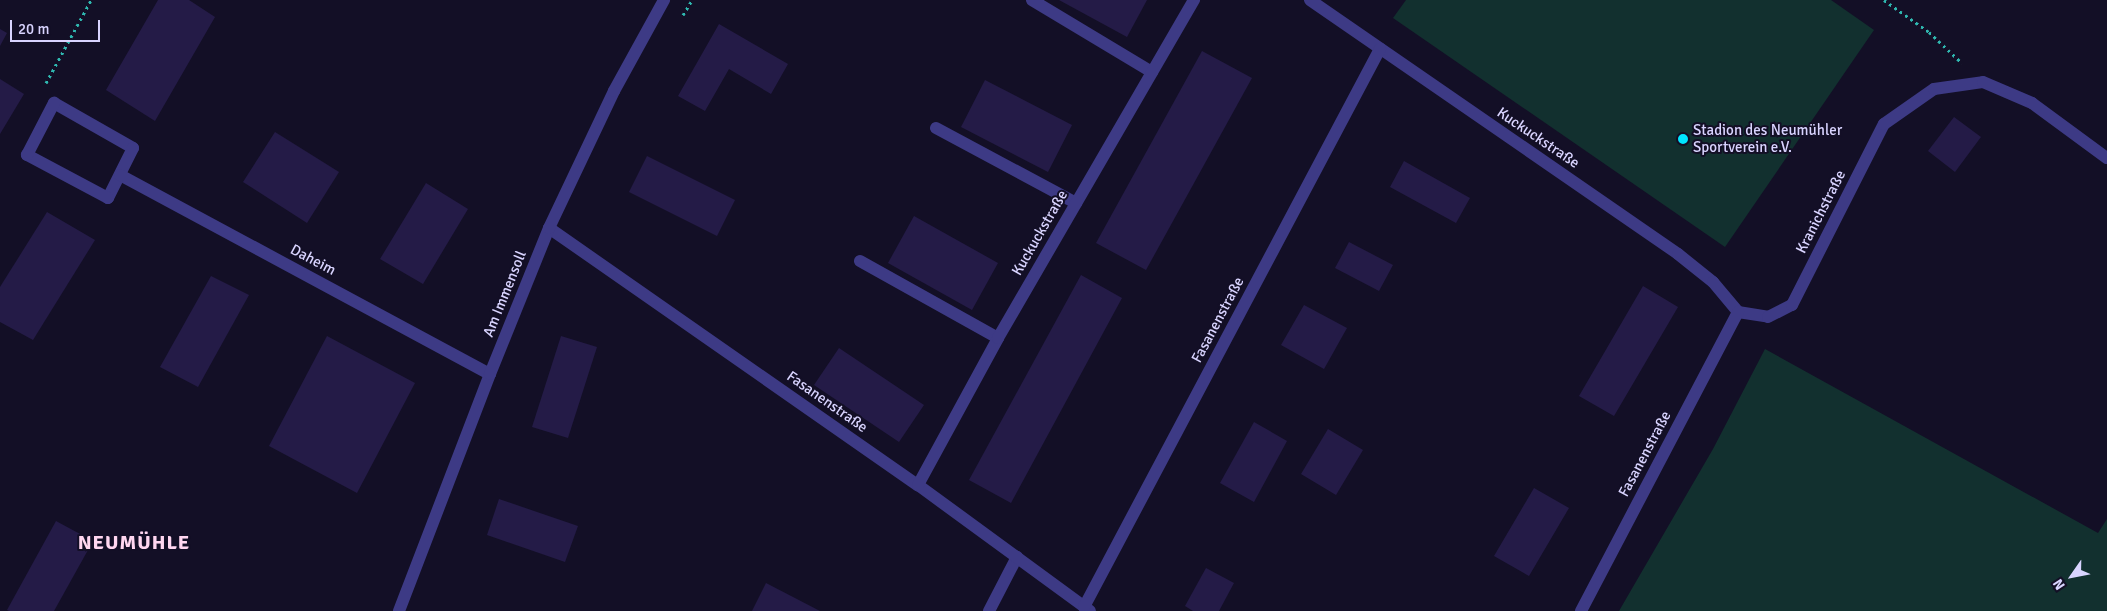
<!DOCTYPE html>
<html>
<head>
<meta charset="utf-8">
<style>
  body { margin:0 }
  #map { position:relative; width:2107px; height:611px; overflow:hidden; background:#130f26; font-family:Signika,sans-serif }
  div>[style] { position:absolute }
  .green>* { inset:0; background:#12302f }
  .building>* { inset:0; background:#241b47 }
  .path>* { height:3px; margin-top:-1.5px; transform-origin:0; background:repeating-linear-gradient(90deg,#2fb8b0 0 2.5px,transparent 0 6.5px) }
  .service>* { height:12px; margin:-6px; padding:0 6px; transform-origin:6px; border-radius:6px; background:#3d3a85 }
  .minor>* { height:12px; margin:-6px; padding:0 6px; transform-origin:6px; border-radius:6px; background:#3d3a85 }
  .dots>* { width:14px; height:14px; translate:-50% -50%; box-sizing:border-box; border:2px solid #130f26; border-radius:50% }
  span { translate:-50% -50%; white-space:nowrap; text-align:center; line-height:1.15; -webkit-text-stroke:4px #130f26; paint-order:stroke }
  .poi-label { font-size:15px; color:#d9d4ff }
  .left { translate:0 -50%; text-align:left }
  .street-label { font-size:15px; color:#d9d4ff }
  .district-label { font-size:20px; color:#ffd6f0; font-weight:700; letter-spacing:1px }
  .north { position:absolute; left:2047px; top:551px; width:50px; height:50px; -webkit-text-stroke:4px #130f26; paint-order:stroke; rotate:237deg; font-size:14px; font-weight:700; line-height:20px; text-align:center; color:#d9d4ff }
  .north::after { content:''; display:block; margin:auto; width:18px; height:22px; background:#d9d4ff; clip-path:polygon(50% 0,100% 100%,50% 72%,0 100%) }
  .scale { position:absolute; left:10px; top:20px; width:90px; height:22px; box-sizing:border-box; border:2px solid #d9d4ff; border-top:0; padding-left:6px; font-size:15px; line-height:18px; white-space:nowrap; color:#d9d4ff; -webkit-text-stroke:4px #130f26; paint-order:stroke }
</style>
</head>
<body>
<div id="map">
  <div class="green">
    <i style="clip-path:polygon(1406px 0,1831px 0,1874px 30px,1725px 247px,1393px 18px)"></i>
    <i style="clip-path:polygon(1765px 349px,2098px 533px,2107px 519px,2107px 611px,1619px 611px,1713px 449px)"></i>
  </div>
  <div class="building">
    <i style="clip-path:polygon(158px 0,189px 0,215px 17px,155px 121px,106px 90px)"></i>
    <i style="clip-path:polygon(1059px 0,1147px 0,1127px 37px)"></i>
    <i style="clip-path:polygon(719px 24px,788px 64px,771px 94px,729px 69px,705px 111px,678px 96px)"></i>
    <i style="clip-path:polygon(0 29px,7px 33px,0 46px)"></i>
    <i style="clip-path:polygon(1202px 51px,1252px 78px,1146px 270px,1096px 243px)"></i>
    <i style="clip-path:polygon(0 79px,24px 94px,0 134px)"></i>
    <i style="clip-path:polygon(985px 80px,1072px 125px,1048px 172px,961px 127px)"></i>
    <i style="clip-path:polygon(1954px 117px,1981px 137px,1955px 172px,1928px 151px)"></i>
    <i style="clip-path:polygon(275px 132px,339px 172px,307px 223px,243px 182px)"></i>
    <i style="clip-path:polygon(647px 156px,735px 200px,717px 236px,629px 192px)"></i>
    <i style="clip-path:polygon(1404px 161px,1470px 198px,1456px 223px,1390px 187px)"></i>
    <i style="clip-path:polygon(426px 183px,468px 209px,423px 284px,380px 259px)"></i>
    <i style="clip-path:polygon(47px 212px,95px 240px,33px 340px,0 322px,0 287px)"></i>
    <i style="clip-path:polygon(914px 216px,998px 263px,972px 310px,888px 263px)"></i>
    <i style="clip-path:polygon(1349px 242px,1393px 265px,1379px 291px,1335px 268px)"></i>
    <i style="clip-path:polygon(1081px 275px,1122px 298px,1011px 503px,969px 480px)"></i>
    <i style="clip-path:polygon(211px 276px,249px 295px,198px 387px,160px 367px)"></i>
    <i style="clip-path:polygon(1643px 286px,1678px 307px,1614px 416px,1579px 396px)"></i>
    <i style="clip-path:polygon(1304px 305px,1347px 328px,1324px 369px,1281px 345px)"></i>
    <i style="clip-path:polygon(327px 336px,415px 383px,357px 493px,269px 446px)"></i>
    <i style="clip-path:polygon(561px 336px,597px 347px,568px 438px,532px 427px)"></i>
    <i style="clip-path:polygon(839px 348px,924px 405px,899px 442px,814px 385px)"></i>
    <i style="clip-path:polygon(1254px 422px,1287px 441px,1254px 502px,1220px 483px)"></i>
    <i style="clip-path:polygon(1328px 429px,1363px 450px,1336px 495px,1301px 474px)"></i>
    <i style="clip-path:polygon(1534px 488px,1569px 508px,1529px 576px,1494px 556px)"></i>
    <i style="clip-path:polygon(499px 499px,578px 526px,565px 562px,487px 535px)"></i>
    <i style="clip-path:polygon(56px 521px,93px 541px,54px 611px,9px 611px,7px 610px)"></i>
    <i style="clip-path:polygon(1206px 568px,1234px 583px,1219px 611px,1193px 611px,1185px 606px)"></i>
    <i style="clip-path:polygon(766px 583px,820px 611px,752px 611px)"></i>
  </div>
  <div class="path">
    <i style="left:1884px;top:0;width:55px;rotate:35.4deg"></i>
    <i style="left:1929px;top:32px;width:45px;rotate:43.2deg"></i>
    <i style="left:683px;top:15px;width:17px;rotate:-59deg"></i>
    <i style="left:46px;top:83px;width:94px;rotate:-61.5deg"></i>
  </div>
  <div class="service">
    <i style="left:1032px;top:0;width:140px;rotate:31deg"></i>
    <i style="left:54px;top:103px;width:91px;rotate:29.7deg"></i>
    <i style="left:133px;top:148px;width:56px;rotate:116.6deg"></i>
    <i style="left:108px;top:198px;width:92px;rotate:-152deg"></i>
    <i style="left:27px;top:155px;width:59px;rotate:-62.6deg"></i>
    <i style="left:936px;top:128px;width:159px;rotate:28.2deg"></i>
    <i style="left:860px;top:261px;width:158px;rotate:29.2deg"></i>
    <i style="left:989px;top:611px;width:61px;rotate:-62.6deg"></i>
  </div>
  <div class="minor">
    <i style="left:1310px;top:0;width:447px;rotate:34.6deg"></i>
    <i style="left:1678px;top:254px;width:45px;rotate:38.7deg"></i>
    <i style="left:1713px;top:282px;width:39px;rotate:50deg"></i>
    <i style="left:120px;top:175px;width:420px;rotate:28.3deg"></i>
    <i style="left:549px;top:228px;width:450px;rotate:34.9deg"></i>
    <i style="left:918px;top:485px;width:213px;rotate:36.2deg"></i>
    <i style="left:1738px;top:312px;width:30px;rotate:9deg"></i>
    <i style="left:1768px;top:317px;width:27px;rotate:-27deg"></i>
    <i style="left:1792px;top:305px;width:203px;rotate:-63.1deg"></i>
    <i style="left:1884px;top:124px;width:61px;rotate:-35deg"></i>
    <i style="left:1934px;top:89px;width:49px;rotate:-8.1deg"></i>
    <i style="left:1983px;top:82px;width:53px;rotate:23.2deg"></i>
    <i style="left:2032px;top:103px;width:93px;rotate:36.3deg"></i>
    <i style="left:918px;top:485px;width:167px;rotate:-61.4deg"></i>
    <i style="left:998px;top:338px;width:391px;rotate:-59.9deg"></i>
    <i style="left:1084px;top:607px;width:632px;rotate:-62.06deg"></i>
    <i style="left:399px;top:611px;width:254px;rotate:-69deg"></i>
    <i style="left:490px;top:374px;width:157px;rotate:-68deg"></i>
    <i style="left:549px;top:228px;width:152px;rotate:-64.6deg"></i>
    <i style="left:614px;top:91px;width:104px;rotate:-61.2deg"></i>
    <i style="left:1581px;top:611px;width:338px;rotate:-62.3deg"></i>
  </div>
  <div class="dots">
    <i style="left:1683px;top:139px;background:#00e5ff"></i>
  </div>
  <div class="poi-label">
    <span class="left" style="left:1693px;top:139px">Stadion des Neumühler<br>Sportverein e.V.</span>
  </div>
  <div class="street-label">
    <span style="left:1538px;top:138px;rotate:34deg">Kuckuckstraße</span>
    <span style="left:1821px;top:212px;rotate:-63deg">Kranichstraße</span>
    <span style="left:1040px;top:233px;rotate:-60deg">Kuckuckstraße</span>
    <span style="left:313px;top:260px;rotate:28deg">Daheim</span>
    <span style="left:505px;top:294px;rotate:-68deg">Am Immensoll</span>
    <span style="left:1218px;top:320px;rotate:-62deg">Fasanenstraße</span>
    <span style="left:827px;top:402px;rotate:35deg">Fasanenstraße</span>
    <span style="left:1645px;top:454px;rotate:-62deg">Fasanenstraße</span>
  </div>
  <div class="district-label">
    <span style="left:134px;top:542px">NEUMÜHLE</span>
  </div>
  <div class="north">N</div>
  <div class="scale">20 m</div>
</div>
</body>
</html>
